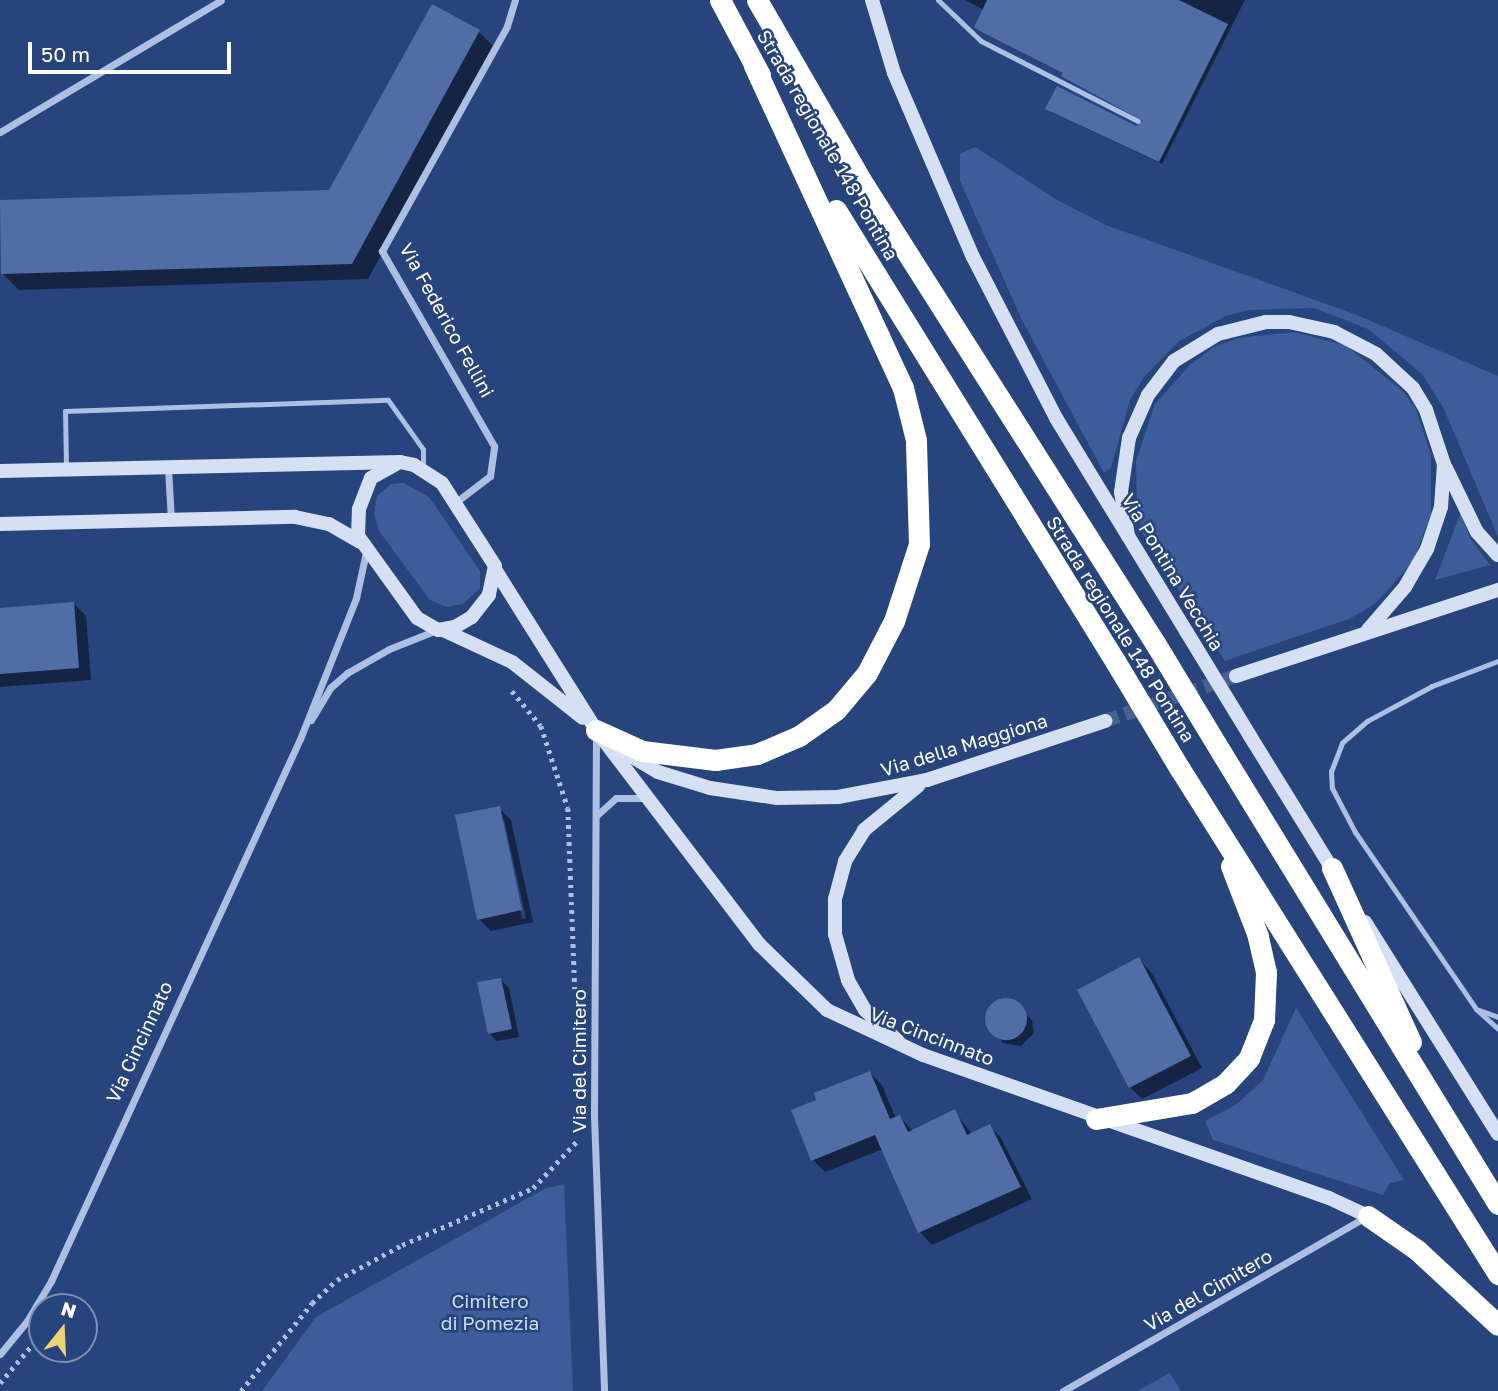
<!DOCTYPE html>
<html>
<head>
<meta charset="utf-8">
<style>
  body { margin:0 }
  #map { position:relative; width:1498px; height:1391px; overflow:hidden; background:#28447c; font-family:"Golos Text",sans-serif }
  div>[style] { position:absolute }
  .green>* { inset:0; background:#3c5c9a }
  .shadow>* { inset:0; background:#0007 }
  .building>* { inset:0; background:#506ea5 }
  .round { border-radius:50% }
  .secondary-tunnel>* { height:14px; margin-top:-7px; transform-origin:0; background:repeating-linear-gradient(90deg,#486090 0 14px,transparent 0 21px) }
  .path>* { height:4.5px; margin-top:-2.25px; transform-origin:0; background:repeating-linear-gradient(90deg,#adc0e4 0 3.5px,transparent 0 8.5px) }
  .lane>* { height:5px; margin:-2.5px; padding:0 2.5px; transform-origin:2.5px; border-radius:2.5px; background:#adc0e4 }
  .street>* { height:7px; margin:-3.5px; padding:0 3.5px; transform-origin:3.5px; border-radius:3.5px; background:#adc0e4 }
  .secondary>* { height:14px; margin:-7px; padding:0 7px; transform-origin:7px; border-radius:7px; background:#d6e0f4 }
  .highway>* { height:21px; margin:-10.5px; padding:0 10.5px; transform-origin:10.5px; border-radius:10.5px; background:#fff }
  .secondary-bridge>* { height:14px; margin:-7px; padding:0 7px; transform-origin:7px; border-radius:7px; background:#d6e0f4 }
  .highway-bridge>* { height:21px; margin:-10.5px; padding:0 10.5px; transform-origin:10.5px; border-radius:10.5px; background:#fff }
  span { translate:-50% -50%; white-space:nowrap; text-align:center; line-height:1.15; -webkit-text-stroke:5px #28447c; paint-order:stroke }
  .street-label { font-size:19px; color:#fff }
  .park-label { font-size:19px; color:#cfdcf4 }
  .north { position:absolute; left:28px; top:1293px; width:70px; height:70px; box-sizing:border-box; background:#28447c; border:2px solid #7e8fb0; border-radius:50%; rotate:18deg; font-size:19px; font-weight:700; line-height:28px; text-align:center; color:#fff }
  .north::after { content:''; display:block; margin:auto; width:24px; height:32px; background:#ecd573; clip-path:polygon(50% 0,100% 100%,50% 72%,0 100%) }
  .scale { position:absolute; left:28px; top:42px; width:203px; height:32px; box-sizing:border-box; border:4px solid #fff; border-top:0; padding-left:9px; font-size:21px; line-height:24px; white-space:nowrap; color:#fff; -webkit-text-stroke:5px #28447c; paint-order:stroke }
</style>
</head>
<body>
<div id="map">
  <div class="green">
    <i style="clip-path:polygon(975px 147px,1059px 201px,1106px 225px,1357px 315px,1498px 376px,1498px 537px,1444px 409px,1423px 375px,1368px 329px,1314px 308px,1248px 310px,1226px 316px,1179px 341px,1144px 377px,1130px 400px,1111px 468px,1104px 473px,1022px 320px,960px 181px,960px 154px)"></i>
    <i style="clip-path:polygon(1294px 332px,1345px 345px,1403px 391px,1416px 409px,1431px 455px,1431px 514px,1413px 562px,1375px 604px,1349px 619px,1225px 661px,1143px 534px,1137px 512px,1136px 461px,1155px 404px,1189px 366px,1212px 348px,1238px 338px)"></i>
    <i style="clip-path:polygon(404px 483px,429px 497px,480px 571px,480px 588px,463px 604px,447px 607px,430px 600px,379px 531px,374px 514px,377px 496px,391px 484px)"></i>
    <i style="clip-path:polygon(1461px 512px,1470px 538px,1490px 565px,1435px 580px)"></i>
    <i style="clip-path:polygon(1296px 1008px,1404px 1180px,1390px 1183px,1383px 1195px,1213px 1140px,1205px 1121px,1237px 1104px,1263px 1080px)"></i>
    <i style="clip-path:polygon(564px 1184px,573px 1391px,262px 1391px,316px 1317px,546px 1188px)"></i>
    <i style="clip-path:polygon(1170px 1373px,1181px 1391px,1137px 1391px)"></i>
  </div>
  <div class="shadow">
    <i style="clip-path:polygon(965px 0,1245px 0,1162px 164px,1051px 112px,1047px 108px,1136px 128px,1145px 124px,1143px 118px,1065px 74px,984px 10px)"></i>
    <i style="clip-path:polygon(479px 32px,495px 48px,368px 279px,19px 290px,3px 274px,331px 192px)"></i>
    <i style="clip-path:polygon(74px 604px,86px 616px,91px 680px,0 687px,0 610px)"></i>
    <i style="clip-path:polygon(evenodd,499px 808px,511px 820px,533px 922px,491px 931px,479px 919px,499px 808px,501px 820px,504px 820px,526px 918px,522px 919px,501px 820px)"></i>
    <i style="clip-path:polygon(1139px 959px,1151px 972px,1202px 1068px,1142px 1099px,1130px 1087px)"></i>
    <i style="clip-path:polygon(501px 980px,509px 988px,519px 1037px,497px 1041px,489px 1033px)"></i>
    <i style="clip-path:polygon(1009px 1000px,1032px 1020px,1034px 1033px,1021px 1046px,1003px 1043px,987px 1024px,988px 1011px,997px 1002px)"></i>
    <i style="clip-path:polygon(870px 1073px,882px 1085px,896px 1119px,900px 1117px,913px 1131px,954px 1111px,972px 1134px,989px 1126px,1001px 1138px,1032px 1199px,932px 1245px,920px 1232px,883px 1149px,825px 1172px,813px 1160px,818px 1101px)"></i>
  </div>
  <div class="building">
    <i style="clip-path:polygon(987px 0,1179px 0,1228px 24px,1159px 162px,1045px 109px,1057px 86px,1136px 126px,1143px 121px,1061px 76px,1063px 73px,978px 30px,974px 27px)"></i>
    <i style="clip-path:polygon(432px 4px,480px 30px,352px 264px,1px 274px,0 200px,329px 190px)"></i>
    <i style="clip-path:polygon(74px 602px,79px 668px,0 674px,0 608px)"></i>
    <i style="clip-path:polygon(500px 806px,522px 910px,477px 920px,455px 815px)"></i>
    <i style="clip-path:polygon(1139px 957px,1191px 1056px,1129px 1088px,1077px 990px)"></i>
    <i style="clip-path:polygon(501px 978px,512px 1029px,488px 1034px,477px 982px)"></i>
    <i class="round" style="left:985px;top:998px;width:42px;height:42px"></i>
    <i style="clip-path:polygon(870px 1071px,890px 1119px,900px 1115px,908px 1132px,955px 1109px,967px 1135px,990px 1124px,1021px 1187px,918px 1233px,875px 1135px,811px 1161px,791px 1110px,816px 1100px,814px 1093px)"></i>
  </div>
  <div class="secondary-tunnel">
    <i style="left:1105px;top:721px;width:139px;rotate:-19deg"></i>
  </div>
  <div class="path">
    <i style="left:512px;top:691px;width:45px;rotate:50.4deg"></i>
    <i style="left:541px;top:726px;width:86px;rotate:71.8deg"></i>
    <i style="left:568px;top:808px;width:181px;rotate:87.8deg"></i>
    <i style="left:0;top:1383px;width:59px;rotate:-49.8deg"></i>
    <i style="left:241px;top:1391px;width:113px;rotate:-51.1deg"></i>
    <i style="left:312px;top:1303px;width:34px;rotate:-43deg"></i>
    <i style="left:337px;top:1280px;width:74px;rotate:-28.3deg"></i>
    <i style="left:402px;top:1245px;width:143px;rotate:-23.5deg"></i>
    <i style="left:533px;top:1188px;width:66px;rotate:-46.8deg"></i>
  </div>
  <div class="lane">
    <i style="left:938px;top:0;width:59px;rotate:43.6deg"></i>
    <i style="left:981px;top:41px;width:176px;rotate:27deg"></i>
    <i style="left:66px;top:467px;width:56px;rotate:-91deg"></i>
    <i style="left:65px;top:411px;width:323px;rotate:-2deg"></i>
    <i style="left:388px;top:400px;width:60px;rotate:54.5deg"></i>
    <i style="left:423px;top:449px;width:20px;rotate:90deg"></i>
    <i style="left:1498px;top:661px;width:71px;rotate:159.3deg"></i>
    <i style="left:1432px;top:686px;width:74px;rotate:151.7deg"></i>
    <i style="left:1367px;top:721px;width:33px;rotate:139deg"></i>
    <i style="left:1342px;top:743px;width:30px;rotate:111deg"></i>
    <i style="left:1331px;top:771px;width:17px;rotate:87deg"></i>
    <i style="left:1332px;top:788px;width:50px;rotate:62.4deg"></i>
    <i style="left:1355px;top:832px;width:214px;rotate:55.6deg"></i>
    <i style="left:1476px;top:1009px;width:30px;rotate:42deg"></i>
    <i style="left:1479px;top:1010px;width:20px;rotate:20deg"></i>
  </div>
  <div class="street">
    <i style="left:0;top:132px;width:257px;rotate:-30.8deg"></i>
    <i style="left:168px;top:468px;width:52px;rotate:86.7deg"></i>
    <i style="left:456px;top:502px;width:43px;rotate:-37.4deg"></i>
    <i style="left:490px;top:476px;width:30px;rotate:-82deg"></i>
    <i style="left:494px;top:446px;width:225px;rotate:-119.9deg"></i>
    <i style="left:382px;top:251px;width:257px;rotate:-60.9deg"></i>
    <i style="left:507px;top:26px;width:27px;rotate:-73deg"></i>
    <i style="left:311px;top:720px;width:37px;rotate:-59deg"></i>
    <i style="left:330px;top:688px;width:23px;rotate:-41deg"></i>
    <i style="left:347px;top:673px;width:48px;rotate:-29.7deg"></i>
    <i style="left:389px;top:649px;width:52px;rotate:-21.6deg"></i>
    <i style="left:596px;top:735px;width:381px;rotate:90.3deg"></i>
    <i style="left:594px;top:1116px;width:275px;rotate:87.9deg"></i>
    <i style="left:597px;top:815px;width:25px;rotate:-42deg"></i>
    <i style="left:616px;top:798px;width:28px"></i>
    <i style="left:0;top:1354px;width:43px;rotate:-50.7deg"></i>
    <i style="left:27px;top:1321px;width:47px;rotate:-59deg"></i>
    <i style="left:51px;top:1281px;width:596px;rotate:-65.33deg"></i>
    <i style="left:300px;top:739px;width:152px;rotate:-68.3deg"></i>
    <i style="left:356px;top:598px;width:47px;rotate:-77.7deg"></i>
    <i style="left:1063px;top:1391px;width:349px;rotate:-29.9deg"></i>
  </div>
  <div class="secondary">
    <i style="left:872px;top:0;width:76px;rotate:73.2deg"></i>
    <i style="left:894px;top:73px;width:200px;rotate:66.8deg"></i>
    <i style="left:973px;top:257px;width:181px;rotate:62.7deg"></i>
    <i style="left:1056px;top:418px;width:250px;rotate:58.6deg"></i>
    <i style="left:1446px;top:468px;width:71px;rotate:64.2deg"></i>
    <i style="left:1477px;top:532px;width:31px;rotate:48deg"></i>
    <i style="left:0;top:471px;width:400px;rotate:-1.3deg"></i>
    <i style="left:400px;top:462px;width:14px;rotate:12deg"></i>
    <i style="left:414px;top:465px;width:33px;rotate:33deg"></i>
    <i style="left:442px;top:483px;width:98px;rotate:57.4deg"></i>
    <i style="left:495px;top:566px;width:30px;rotate:102deg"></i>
    <i style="left:489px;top:595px;width:28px;rotate:128deg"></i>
    <i style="left:472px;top:617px;width:20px;rotate:150deg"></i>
    <i style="left:455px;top:627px;width:17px;rotate:170deg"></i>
    <i style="left:438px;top:630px;width:24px;rotate:-150deg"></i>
    <i style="left:417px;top:618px;width:101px;rotate:-125.7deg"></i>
    <i style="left:358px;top:536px;width:27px;rotate:-88deg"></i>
    <i style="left:359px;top:509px;width:33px;rotate:-69deg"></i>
    <i style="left:371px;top:478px;width:33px;rotate:-29deg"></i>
    <i style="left:0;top:524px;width:295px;rotate:-1.4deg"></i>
    <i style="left:295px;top:517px;width:35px;rotate:12deg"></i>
    <i style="left:329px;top:524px;width:36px;rotate:30deg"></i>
    <i style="left:1128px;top:536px;width:45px;rotate:-99deg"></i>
    <i style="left:1121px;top:492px;width:55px;rotate:-81.6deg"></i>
    <i style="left:1129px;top:438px;width:47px;rotate:-66.2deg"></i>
    <i style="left:1148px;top:395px;width:43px;rotate:-52.6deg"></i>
    <i style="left:1174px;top:361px;width:52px;rotate:-31.5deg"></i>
    <i style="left:1218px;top:334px;width:49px;rotate:-14deg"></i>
    <i style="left:1266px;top:322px;width:23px"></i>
    <i style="left:1289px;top:322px;width:46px;rotate:12.5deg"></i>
    <i style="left:1334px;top:332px;width:47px;rotate:27.6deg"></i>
    <i style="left:1376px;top:354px;width:50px;rotate:42.6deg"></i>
    <i style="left:1413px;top:388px;width:26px;rotate:59deg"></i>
    <i style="left:1426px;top:410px;width:57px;rotate:71.6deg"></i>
    <i style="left:1444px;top:464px;width:43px;rotate:94deg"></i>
    <i style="left:1441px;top:507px;width:44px;rotate:108.4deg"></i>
    <i style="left:1427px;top:549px;width:44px;rotate:120.1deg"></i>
    <i style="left:1405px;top:587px;width:58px;rotate:130.8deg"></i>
    <i style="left:496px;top:571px;width:188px;rotate:57.8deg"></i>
    <i style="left:596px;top:730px;width:270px;rotate:52.7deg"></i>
    <i style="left:760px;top:945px;width:93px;rotate:44.1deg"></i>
    <i style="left:827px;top:1010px;width:106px;rotate:25.1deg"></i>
    <i style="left:923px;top:1055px;width:430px;rotate:19.4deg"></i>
    <i style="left:1329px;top:1198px;width:43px;rotate:24.8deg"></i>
    <i style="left:443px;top:630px;width:76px;rotate:24.9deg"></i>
    <i style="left:512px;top:662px;width:90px;rotate:38.3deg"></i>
    <i style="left:1236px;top:676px;width:276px;rotate:-18.2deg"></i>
    <i style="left:1250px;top:736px;width:163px;rotate:58.3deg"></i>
    <i style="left:614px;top:746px;width:51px;rotate:30.6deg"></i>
    <i style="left:658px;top:772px;width:54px;rotate:17.1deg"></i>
    <i style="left:710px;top:788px;width:68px;rotate:8.5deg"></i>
    <i style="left:777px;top:798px;width:61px;rotate:-0.9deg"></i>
    <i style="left:838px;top:797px;width:91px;rotate:-10.8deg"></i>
    <i style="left:927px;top:780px;width:188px;rotate:-18.3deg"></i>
    <i style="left:1365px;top:922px;width:250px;rotate:57.9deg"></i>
    <i style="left:898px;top:1041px;width:45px;rotate:-136.8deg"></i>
    <i style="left:865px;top:1010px;width:34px;rotate:-120deg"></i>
    <i style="left:848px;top:980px;width:48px;rotate:-105.8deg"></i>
    <i style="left:835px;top:934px;width:35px;rotate:-90deg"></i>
    <i style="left:835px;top:899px;width:39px;rotate:-75deg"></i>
    <i style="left:845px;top:861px;width:36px;rotate:-58deg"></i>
    <i style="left:864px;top:830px;width:70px;rotate:-39.2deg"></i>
  </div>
  <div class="highway">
    <i style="left:720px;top:0;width:85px;rotate:61.9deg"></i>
    <i style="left:757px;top:0;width:214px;rotate:60deg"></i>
    <i style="left:864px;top:185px;width:543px;rotate:57.57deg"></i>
    <i style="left:836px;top:210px;width:530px;rotate:58.26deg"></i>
    <i style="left:596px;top:730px;width:51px;rotate:24.5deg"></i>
    <i style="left:642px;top:751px;width:74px;rotate:7deg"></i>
    <i style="left:715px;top:760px;width:42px;rotate:-8.1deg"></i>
    <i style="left:757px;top:754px;width:46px;rotate:-23.2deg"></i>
    <i style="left:799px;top:736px;width:45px;rotate:-35.1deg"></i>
    <i style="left:836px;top:710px;width:48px;rotate:-50deg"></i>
    <i style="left:867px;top:673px;width:59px;rotate:-62.6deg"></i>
    <i style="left:894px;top:621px;width:81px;rotate:-72deg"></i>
    <i style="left:919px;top:544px;width:104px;rotate:-91.7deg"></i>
    <i style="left:916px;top:440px;width:54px;rotate:-104deg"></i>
    <i style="left:903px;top:388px;width:356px;rotate:-114.8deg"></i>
    <i style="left:1221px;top:752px;width:530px;rotate:58.5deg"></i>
    <i style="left:1180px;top:769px;width:597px;rotate:57.8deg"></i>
    <i style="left:1332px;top:868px;width:191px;rotate:65.6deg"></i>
    <i style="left:1096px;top:1119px;width:97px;rotate:-9.5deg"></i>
    <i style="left:1192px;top:1103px;width:39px;rotate:-30deg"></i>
    <i style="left:1226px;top:1083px;width:34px;rotate:-47deg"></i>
    <i style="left:1249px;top:1058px;width:41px;rotate:-68.5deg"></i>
    <i style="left:1264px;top:1020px;width:48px;rotate:-87.6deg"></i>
    <i style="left:1266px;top:972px;width:37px;rotate:-103deg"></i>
    <i style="left:1258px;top:936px;width:75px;rotate:-111.1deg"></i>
    <i style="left:1368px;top:1216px;width:60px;rotate:34.8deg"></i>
    <i style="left:1417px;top:1250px;width:110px;rotate:42.8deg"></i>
  </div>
  <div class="secondary-bridge">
    <i style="left:1186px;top:631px;width:123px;rotate:58.6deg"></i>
  </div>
  <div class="highway-bridge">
    <i style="left:1155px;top:643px;width:127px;rotate:58.8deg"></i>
    <i style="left:1115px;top:661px;width:126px;rotate:59deg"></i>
  </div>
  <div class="street-label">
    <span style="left:828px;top:145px;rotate:60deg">Strada regionale 148 Pontina</span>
    <span style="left:447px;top:320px;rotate:61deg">Via Federico Fellini</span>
    <span style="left:1173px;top:572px;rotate:59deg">Via Pontina Vecchia</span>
    <span style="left:1121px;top:629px;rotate:58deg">Strada regionale 148 Pontina</span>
    <span style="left:964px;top:745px;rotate:-17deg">Via della Maggiona</span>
    <span style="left:932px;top:1036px;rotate:21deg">Via Cincinnato</span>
    <span style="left:139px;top:1042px;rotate:-65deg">Via Cincinnato</span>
    <span style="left:579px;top:1061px;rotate:-90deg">Via del Cimitero</span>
    <span style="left:1208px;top:1290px;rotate:-30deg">Via del Cimitero</span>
  </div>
  <div class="park-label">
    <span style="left:490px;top:1312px">Cimitero<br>di Pomezia</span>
  </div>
  <div class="north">N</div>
  <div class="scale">50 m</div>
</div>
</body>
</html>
